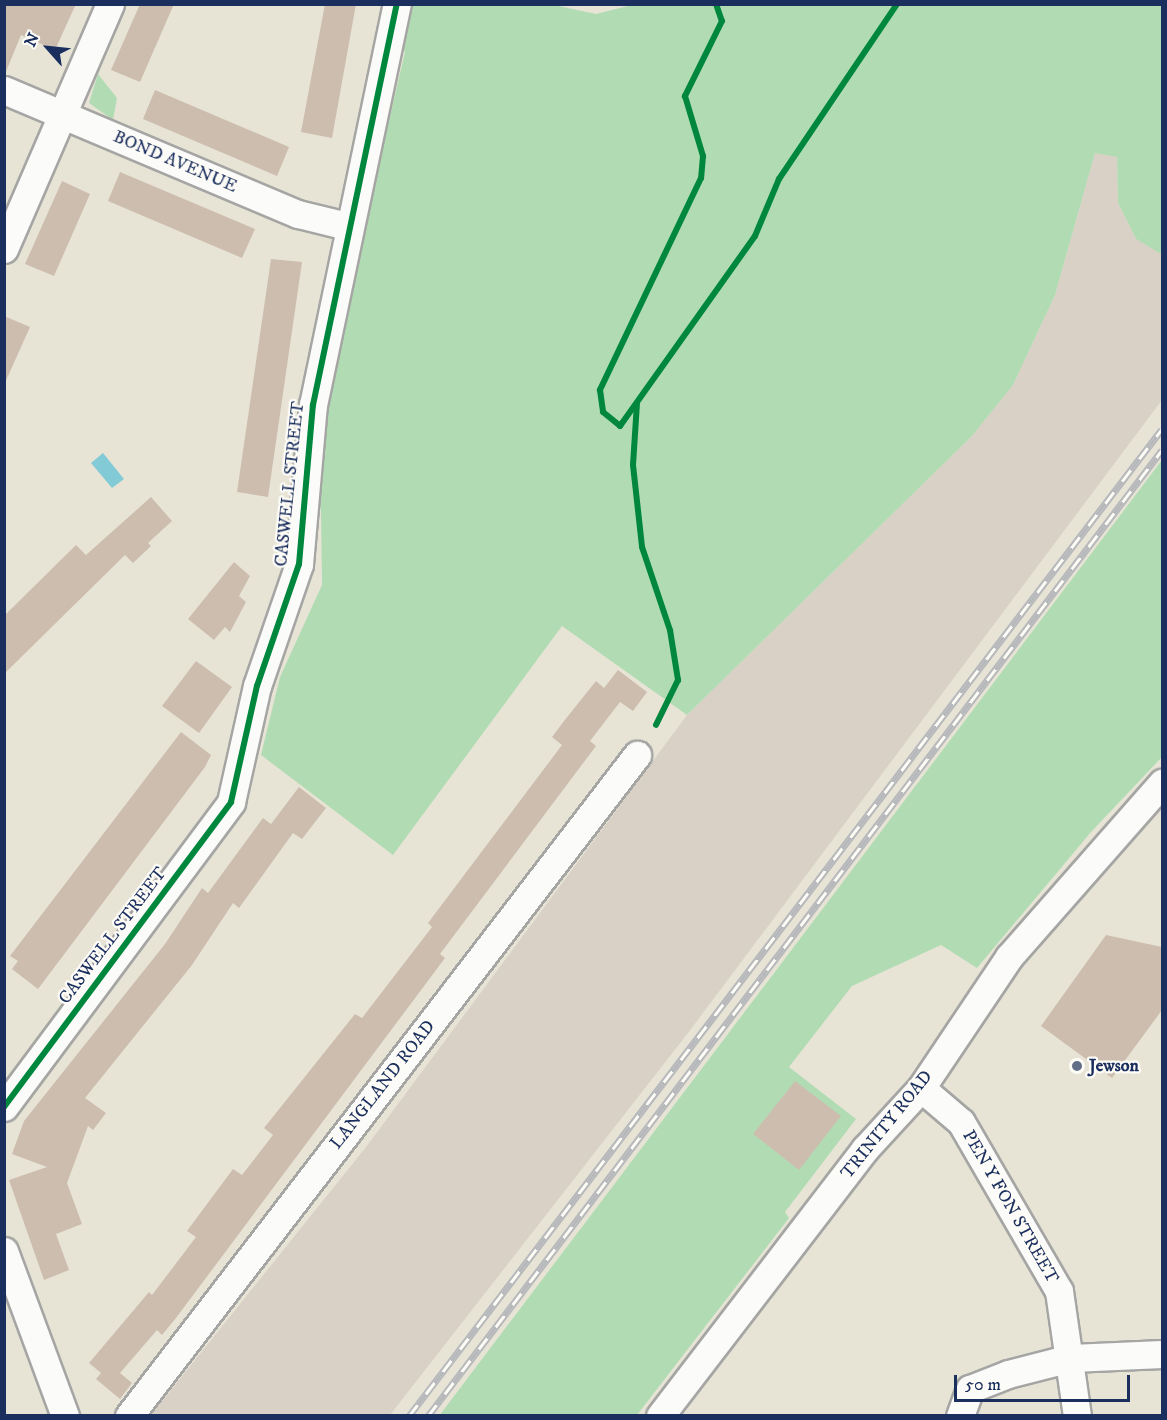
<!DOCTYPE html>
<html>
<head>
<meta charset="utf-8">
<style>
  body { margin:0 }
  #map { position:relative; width:1167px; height:1420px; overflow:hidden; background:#e7e4d6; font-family:"IM FELL DW Pica",serif }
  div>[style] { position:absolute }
  .industrial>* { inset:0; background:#d9d1c6 }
  .green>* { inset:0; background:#b1dcb3 }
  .water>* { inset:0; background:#82cad5 }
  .building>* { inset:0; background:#cdbdaf }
  .roads { filter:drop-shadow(2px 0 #a5a6a4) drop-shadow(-2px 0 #a5a6a4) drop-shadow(0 2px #a5a6a4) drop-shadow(0 -2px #a5a6a4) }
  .street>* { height:27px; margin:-13.5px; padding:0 13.5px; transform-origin:13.5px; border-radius:13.5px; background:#fbfbf9 }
  .rail>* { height:7px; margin-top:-3.5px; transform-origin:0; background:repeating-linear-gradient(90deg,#fdfcf7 0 14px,#b6b8bb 0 28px); box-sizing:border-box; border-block:2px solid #b6b8bb }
  .cycleway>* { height:6px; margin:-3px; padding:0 3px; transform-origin:3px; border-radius:3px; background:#00873e }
  .dots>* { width:16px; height:16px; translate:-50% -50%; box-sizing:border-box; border:3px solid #fdfcf7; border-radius:50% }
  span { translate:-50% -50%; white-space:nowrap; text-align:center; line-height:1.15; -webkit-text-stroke:4.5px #fdfcf7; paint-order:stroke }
  .street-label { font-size:18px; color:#1b2f5e }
  .poi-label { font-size:18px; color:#1b2f5e; font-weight:700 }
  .left { translate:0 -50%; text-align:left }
  .frame { position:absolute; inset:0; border:6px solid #1b2f5e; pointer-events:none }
  .north { position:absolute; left:18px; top:18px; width:60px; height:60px; -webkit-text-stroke:4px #fdfcf7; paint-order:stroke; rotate:297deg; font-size:16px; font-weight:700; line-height:24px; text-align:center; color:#1b2f5e }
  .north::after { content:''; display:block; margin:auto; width:21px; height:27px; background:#1b2f5e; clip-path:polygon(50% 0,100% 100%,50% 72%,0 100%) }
  .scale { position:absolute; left:954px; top:1375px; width:176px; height:27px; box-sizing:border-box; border:3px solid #1b2f5e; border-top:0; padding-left:8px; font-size:18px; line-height:21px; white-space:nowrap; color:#1b2f5e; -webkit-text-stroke:4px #fdfcf7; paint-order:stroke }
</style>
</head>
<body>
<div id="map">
  <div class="industrial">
    <i style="clip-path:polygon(1095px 153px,1117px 156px,1118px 203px,1136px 239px,1162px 250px,1162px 400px,688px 1033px,390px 1415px,150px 1416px,366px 1147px,687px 715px,972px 436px,1013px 385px,1055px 295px)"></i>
  </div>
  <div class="green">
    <i style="clip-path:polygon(636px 4px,1162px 5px,1162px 250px,1161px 254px,1136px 239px,1118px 203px,1117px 157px,1095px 153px,1055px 295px,1013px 385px,972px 436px,687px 715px,562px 626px,393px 855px,261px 755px,280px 677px,322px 585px,321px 511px,313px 473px,368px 182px,376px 176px,405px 52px,398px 43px,408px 5px,554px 5px,596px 14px)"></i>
    <i style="clip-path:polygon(98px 74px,117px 98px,113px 120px,89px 103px)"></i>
    <i style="clip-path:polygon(1162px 460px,1162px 757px,1091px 832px,977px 968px,941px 945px,852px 986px,789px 1067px,856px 1119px,785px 1212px,789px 1218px,637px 1415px,439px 1416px)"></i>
  </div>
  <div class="water">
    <i style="clip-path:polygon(103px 453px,124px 479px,112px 488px,91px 463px)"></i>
  </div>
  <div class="building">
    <i style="clip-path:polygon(4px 4px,76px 4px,55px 50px,21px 35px,5px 74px)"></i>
    <i style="clip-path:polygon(140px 4px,174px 4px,140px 82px,111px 70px)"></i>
    <i style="clip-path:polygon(325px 4px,356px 4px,332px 138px,301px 132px)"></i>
    <i style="clip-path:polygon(155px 90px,289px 147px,277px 176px,143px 119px)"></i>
    <i style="clip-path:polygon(120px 172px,255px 229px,242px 258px,108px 201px)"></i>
    <i style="clip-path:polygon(62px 181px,90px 194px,54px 276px,25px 264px)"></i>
    <i style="clip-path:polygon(271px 259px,302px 262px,268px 497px,237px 492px)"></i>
    <i style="clip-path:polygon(4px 316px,30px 327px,4px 385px)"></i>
    <i style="clip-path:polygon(151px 497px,172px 521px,148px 543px,151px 546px,133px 563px,125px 555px,4px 674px,4px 616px,76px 545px,86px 555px)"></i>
    <i style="clip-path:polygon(234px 562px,250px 576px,239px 596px,246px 602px,230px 632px,225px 627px,214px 640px,188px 619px)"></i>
    <i style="clip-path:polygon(196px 661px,232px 687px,199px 733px,162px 706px)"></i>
    <i style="clip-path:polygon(618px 670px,647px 692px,633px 711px,620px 702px,590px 741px,596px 746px,440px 954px,445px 958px,176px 1318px,162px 1335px,157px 1330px,120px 1373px,132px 1383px,120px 1399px,96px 1379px,101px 1373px,89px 1363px,149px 1292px,152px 1295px,196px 1237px,187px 1231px,233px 1169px,242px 1175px,273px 1135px,264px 1128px,355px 1014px,362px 1018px,432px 927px,428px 923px,562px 745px,552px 737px,564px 721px,596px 681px,604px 688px)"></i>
    <i style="clip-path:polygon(181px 732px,211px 755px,205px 767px,38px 989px,12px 969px,18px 961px,10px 956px)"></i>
    <i style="clip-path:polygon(299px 787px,326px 808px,302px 839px,293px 833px,239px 908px,233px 903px,192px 965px,85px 1098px,106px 1113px,93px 1130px,88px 1126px,67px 1183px,82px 1224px,56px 1234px,69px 1270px,44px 1280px,9px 1180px,47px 1167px,12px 1154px,24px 1121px,165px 944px,202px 888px,208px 893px,263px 818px,271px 824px)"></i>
    <i style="clip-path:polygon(1106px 935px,1162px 947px,1162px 1010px,1112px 1078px,1041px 1026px)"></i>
    <i style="clip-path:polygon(795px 1081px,841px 1116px,799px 1170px,753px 1134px)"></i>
  </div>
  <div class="roads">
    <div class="street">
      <i style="left:4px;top:90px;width:319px;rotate:22.9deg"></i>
      <i style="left:298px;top:214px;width:50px;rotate:13.8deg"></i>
      <i style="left:4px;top:249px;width:267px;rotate:-66.6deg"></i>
      <i style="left:921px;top:1088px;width:52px;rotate:40.4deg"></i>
      <i style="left:961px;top:1122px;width:195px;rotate:59.9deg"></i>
      <i style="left:1059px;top:1291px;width:126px;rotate:81.8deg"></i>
      <i style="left:4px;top:1107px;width:380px;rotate:-53.3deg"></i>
      <i style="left:231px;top:802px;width:119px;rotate:-77.4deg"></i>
      <i style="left:257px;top:686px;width:129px;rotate:-71deg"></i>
      <i style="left:299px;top:564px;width:160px;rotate:-85deg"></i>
      <i style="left:313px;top:405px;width:410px;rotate:-78.2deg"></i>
      <i style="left:4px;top:1251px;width:176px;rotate:69.7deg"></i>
      <i style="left:129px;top:1416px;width:834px;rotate:-52.46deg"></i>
      <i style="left:660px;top:1416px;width:337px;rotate:-52.5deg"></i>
      <i style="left:865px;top:1149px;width:83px;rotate:-47.4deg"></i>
      <i style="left:921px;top:1088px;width:158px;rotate:-56.1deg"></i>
      <i style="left:1009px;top:957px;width:232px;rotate:-48.7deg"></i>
      <i style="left:960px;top:1416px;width:29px;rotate:-70deg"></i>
      <i style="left:970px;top:1389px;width:41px;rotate:-21.5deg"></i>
      <i style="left:1008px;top:1374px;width:65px;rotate:-14.3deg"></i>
      <i style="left:1071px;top:1358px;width:91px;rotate:-2.5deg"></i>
    </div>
  </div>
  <div class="rail">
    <i style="left:409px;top:1416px;width:1241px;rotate:-52.66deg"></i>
    <i style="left:428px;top:1416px;width:1213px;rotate:-52.77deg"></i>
  </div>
  <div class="cycleway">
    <i style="left:716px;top:4px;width:18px;rotate:71deg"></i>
    <i style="left:722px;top:21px;width:84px;rotate:116.3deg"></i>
    <i style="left:685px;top:96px;width:63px;rotate:73.3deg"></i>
    <i style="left:703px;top:156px;width:22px;rotate:95deg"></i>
    <i style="left:701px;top:178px;width:235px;rotate:115.5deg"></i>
    <i style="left:600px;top:390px;width:22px;rotate:82deg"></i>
    <i style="left:603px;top:412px;width:22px;rotate:39deg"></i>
    <i style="left:620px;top:426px;width:233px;rotate:-54.6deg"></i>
    <i style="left:755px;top:236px;width:62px;rotate:-67.2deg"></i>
    <i style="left:779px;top:179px;width:211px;rotate:-56deg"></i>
    <i style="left:637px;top:403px;width:62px;rotate:93.7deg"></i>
    <i style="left:633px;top:465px;width:82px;rotate:83.7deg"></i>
    <i style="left:642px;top:547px;width:88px;rotate:71.4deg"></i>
    <i style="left:670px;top:630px;width:51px;rotate:80.9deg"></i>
    <i style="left:678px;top:680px;width:50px;rotate:116.1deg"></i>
    <i style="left:4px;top:1107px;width:380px;rotate:-53.3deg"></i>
    <i style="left:231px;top:802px;width:119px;rotate:-77.4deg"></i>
    <i style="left:257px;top:686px;width:129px;rotate:-71deg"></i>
    <i style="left:299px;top:564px;width:160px;rotate:-85deg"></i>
    <i style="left:313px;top:405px;width:410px;rotate:-78.2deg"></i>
  </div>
  <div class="dots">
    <i style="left:1077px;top:1066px;background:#626e88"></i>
  </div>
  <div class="street-label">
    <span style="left:175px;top:162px;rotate:23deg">BOND AVENUE</span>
    <span style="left:290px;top:484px;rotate:-84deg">CASWELL STREET</span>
    <span style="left:113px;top:936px;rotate:-53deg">CASWELL STREET</span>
    <span style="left:383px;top:1085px;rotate:-52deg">LANGLAND ROAD</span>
    <span style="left:887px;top:1125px;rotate:-51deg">TRINITY ROAD</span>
    <span style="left:1010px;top:1207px;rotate:60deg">PEN Y FON STREET</span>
  </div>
  <div class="poi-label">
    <span class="left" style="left:1089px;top:1066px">Jewson</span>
  </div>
  <div class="frame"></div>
  <div class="north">N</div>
  <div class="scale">50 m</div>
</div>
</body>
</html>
